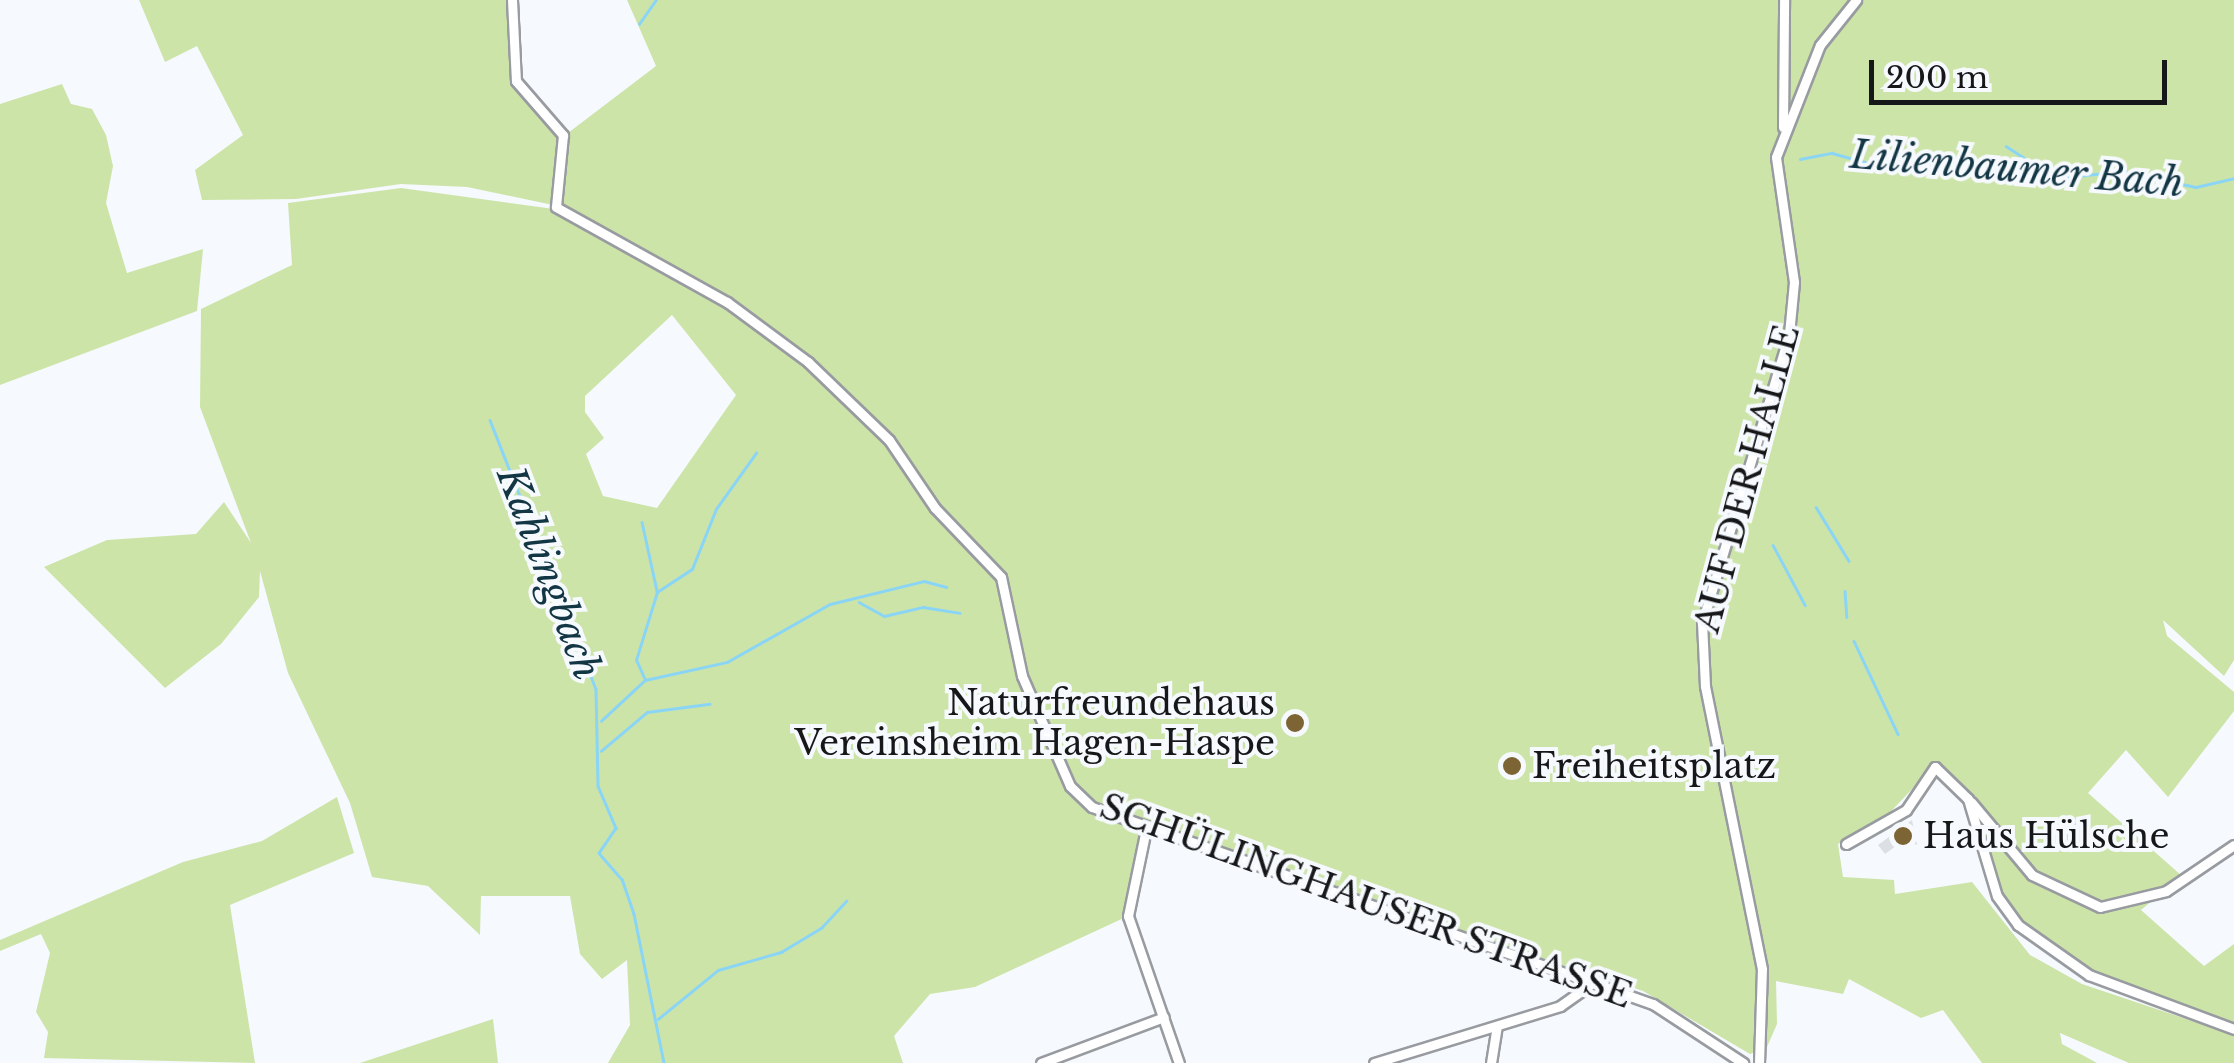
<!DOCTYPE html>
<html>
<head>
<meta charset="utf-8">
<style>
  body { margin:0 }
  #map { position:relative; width:2234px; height:1063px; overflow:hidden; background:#f6f9fe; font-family:"Libre Baskerville",serif }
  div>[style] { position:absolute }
  .green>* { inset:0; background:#cde4a9 }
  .stream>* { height:2.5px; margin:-1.25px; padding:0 1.25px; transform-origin:1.25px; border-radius:1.25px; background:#8ad5f5 }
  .building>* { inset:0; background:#dcdfe4 }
  .roads { filter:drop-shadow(2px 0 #989ba0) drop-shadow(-2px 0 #989ba0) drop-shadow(0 2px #989ba0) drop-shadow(0 -2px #989ba0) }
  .minor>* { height:9px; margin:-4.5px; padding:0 4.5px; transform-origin:4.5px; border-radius:4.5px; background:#fff }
  .dots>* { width:28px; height:28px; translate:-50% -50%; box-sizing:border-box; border:5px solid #f6f9fe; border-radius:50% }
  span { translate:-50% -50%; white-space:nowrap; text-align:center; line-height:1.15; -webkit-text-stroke:8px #f6f9fe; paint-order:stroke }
  .street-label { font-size:35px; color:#161719 }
  .poi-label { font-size:35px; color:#161719 }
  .right { translate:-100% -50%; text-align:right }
  .left { translate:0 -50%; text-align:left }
  .water-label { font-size:38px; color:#133644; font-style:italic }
  .scale { position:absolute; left:1869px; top:60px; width:298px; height:45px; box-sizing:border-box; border:5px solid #161719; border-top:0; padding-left:12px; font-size:30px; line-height:35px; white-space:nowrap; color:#161719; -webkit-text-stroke:8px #f6f9fe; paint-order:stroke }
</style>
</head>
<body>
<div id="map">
  <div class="green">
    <i style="clip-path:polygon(139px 0,509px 0,513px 82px,561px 136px,553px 205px,467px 187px,401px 184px,296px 199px,202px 200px,195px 170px,243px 135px,197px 46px,165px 62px)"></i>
    <i style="clip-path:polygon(evenodd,627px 0,2234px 0,2234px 660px,2224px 676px,2163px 620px,2167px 636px,2234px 692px,2234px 711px,2168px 797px,2126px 750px,2088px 793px,2182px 876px,2141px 910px,2204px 966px,2234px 944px,2234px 1027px,2066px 959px,2006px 910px,1972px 798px,1946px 769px,1914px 787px,1879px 824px,1838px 844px,1843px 877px,1894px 880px,1895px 894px,1972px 882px,2030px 955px,2082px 984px,2234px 1035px,2234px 1063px,2129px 1063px,2060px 1033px,2062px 1044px,2097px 1063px,1982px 1063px,1943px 1010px,1921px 1018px,1849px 979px,1843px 994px,1776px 981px,1777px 1024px,1767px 1047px,1750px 1054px,1643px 991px,1146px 830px,1128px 916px,975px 987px,930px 994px,894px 1036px,903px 1063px,608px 1063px,630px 1025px,627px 960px,602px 979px,580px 954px,570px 896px,481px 896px,480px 935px,428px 886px,372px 877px,350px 803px,288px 673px,260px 571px,259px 597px,221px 644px,165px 688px,44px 567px,107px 540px,196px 534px,224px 502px,251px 543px,200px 407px,201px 309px,292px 265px,288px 203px,401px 188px,554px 209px,564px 136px,656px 66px,627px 0,672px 315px,736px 395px,657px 508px,603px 496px,586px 454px,604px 438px,585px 412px,585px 396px,672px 315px)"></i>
    <i style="clip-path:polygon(62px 84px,71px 104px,92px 109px,106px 135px,113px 166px,106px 203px,127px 273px,203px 249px,197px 311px,0 385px,0 104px)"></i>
    <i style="clip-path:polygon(337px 797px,354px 853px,230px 905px,255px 1063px,44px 1058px,48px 1032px,36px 1012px,50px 953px,41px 934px,0 951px,0 940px,183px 862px,262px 841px)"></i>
    <i style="clip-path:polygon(493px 1019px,498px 1063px,360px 1063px)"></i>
  </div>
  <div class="stream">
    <i style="left:639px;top:24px;width:29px;rotate:-55deg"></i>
    <i style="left:2006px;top:146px;width:57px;rotate:32.9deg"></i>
    <i style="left:1800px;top:159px;width:33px;rotate:-11deg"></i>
    <i style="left:1832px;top:153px;width:41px;rotate:15.4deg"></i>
    <i style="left:1872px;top:164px;width:49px;rotate:-2.3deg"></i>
    <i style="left:1921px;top:162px;width:120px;rotate:8.6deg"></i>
    <i style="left:2040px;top:180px;width:83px;rotate:-6.2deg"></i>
    <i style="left:2123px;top:171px;width:75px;rotate:12.4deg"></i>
    <i style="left:2196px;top:187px;width:39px;rotate:-13deg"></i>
    <i style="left:490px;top:420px;width:289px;rotate:68.5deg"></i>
    <i style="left:596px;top:689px;width:97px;rotate:88.8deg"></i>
    <i style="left:598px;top:786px;width:46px;rotate:66.8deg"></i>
    <i style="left:616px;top:828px;width:30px;rotate:124deg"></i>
    <i style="left:599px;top:853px;width:35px;rotate:49deg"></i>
    <i style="left:622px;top:879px;width:37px;rotate:71deg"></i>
    <i style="left:634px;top:914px;width:152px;rotate:78.6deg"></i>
    <i style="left:1816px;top:507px;width:63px;rotate:58.6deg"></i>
    <i style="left:642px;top:522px;width:71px;rotate:77.7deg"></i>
    <i style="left:1773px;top:545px;width:68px;rotate:61.9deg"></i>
    <i style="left:1845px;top:591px;width:26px;rotate:86deg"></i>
    <i style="left:859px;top:602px;width:29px;rotate:29deg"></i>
    <i style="left:884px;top:616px;width:40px;rotate:-13deg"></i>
    <i style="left:923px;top:607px;width:37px;rotate:9deg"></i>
    <i style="left:1854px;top:641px;width:103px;rotate:64.7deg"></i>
    <i style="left:645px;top:680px;width:84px;rotate:-12.4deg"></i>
    <i style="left:727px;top:662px;width:118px;rotate:-29.4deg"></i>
    <i style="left:830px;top:604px;width:97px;rotate:-13.7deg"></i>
    <i style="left:924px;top:581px;width:23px;rotate:15deg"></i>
    <i style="left:601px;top:721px;width:60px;rotate:-43deg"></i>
    <i style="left:645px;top:680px;width:22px;rotate:-114deg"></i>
    <i style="left:636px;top:660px;width:71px;rotate:-72.8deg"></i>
    <i style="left:657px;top:592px;width:42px;rotate:-33.3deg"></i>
    <i style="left:692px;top:569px;width:65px;rotate:-68.2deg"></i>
    <i style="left:716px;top:509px;width:69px;rotate:-54.5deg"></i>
    <i style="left:601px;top:751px;width:60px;rotate:-40.3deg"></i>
    <i style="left:647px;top:712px;width:63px;rotate:-7.4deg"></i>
    <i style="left:658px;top:1019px;width:77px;rotate:-39.2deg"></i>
    <i style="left:718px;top:970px;width:66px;rotate:-15.9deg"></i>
    <i style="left:781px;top:952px;width:47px;rotate:-31deg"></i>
    <i style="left:821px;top:928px;width:37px;rotate:-47deg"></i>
  </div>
  <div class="building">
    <i style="clip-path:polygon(1912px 820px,1917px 845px,1904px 840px,1885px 854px,1878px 845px)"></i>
  </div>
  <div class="roads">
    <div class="minor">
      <i style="left:512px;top:0;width:81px;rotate:87.2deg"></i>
      <i style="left:516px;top:81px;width:72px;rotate:49deg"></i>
      <i style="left:563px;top:135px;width:72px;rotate:95.6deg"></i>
      <i style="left:556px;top:207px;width:196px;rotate:29.1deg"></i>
      <i style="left:727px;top:302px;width:101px;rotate:36.5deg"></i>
      <i style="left:808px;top:362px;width:112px;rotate:43.9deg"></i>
      <i style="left:889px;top:440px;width:82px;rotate:55.9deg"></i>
      <i style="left:935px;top:508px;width:95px;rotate:46.3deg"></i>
      <i style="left:1001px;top:577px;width:101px;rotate:78deg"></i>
      <i style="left:1022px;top:676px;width:120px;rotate:66.4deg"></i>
      <i style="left:1070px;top:786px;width:30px;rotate:44deg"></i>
      <i style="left:1092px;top:807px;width:595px;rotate:19.35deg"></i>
      <i style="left:1653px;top:1004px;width:108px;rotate:33.2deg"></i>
      <i style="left:1783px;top:127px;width:127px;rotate:-89.5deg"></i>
      <i style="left:1971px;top:802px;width:95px;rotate:50.1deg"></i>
      <i style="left:2032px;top:875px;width:75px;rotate:25.2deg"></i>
      <i style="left:2100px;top:907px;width:68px;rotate:-13.6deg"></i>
      <i style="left:2166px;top:891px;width:82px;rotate:-34.1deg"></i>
      <i style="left:1146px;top:829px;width:89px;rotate:101.7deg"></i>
      <i style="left:1128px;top:916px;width:156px;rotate:70.9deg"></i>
      <i style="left:1846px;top:844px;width:69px;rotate:-29.5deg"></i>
      <i style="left:1906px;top:810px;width:52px;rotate:-56deg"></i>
      <i style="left:1935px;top:767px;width:46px;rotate:44.1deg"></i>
      <i style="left:1968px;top:799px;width:101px;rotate:73.4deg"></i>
      <i style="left:1997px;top:896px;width:36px;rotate:54deg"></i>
      <i style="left:2018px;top:925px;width:87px;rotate:35.2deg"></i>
      <i style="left:2089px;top:975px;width:155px;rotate:20.4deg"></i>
      <i style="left:1041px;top:1063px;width:131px;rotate:-20.5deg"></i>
      <i style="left:1374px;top:1063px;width:195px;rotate:-17deg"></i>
      <i style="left:1560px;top:1006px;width:42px;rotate:-35.2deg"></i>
      <i style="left:1491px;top:1063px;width:36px;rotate:-81deg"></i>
      <i style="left:1759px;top:1063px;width:94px;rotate:-88.2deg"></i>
      <i style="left:1762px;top:969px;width:289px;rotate:-101.4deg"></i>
      <i style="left:1705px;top:686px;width:63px;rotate:-92.7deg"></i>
      <i style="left:1702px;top:623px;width:302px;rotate:-73.2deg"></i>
      <i style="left:1789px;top:334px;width:52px;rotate:-84.5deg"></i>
      <i style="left:1794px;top:282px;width:126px;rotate:-98.2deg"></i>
      <i style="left:1776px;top:157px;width:120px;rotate:-68.6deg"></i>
      <i style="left:1820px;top:45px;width:58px;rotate:-51.3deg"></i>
    </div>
  </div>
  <div class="dots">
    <i style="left:1295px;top:723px;background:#7d6435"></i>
    <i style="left:1512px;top:766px;background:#7d6435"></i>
    <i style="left:1903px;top:836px;background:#7d6435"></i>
  </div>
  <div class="street-label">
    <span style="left:1747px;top:479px;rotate:-75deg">AUF DER HALLE</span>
    <span style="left:1366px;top:901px;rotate:20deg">SCHÜLINGHAUSER STRASSE</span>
  </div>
  <div class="poi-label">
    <span class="right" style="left:1275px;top:723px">Naturfreundehaus<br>Vereinsheim Hagen-Haspe</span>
    <span class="left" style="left:1532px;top:766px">Freiheitsplatz</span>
    <span class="left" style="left:1923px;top:836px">Haus Hülsche</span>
  </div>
  <div class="water-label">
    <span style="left:2017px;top:169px;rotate:5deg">Lilienbaumer Bach</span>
    <span style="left:549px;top:573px;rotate:69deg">Kahlingbach</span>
  </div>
  <div class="scale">200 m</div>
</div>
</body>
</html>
